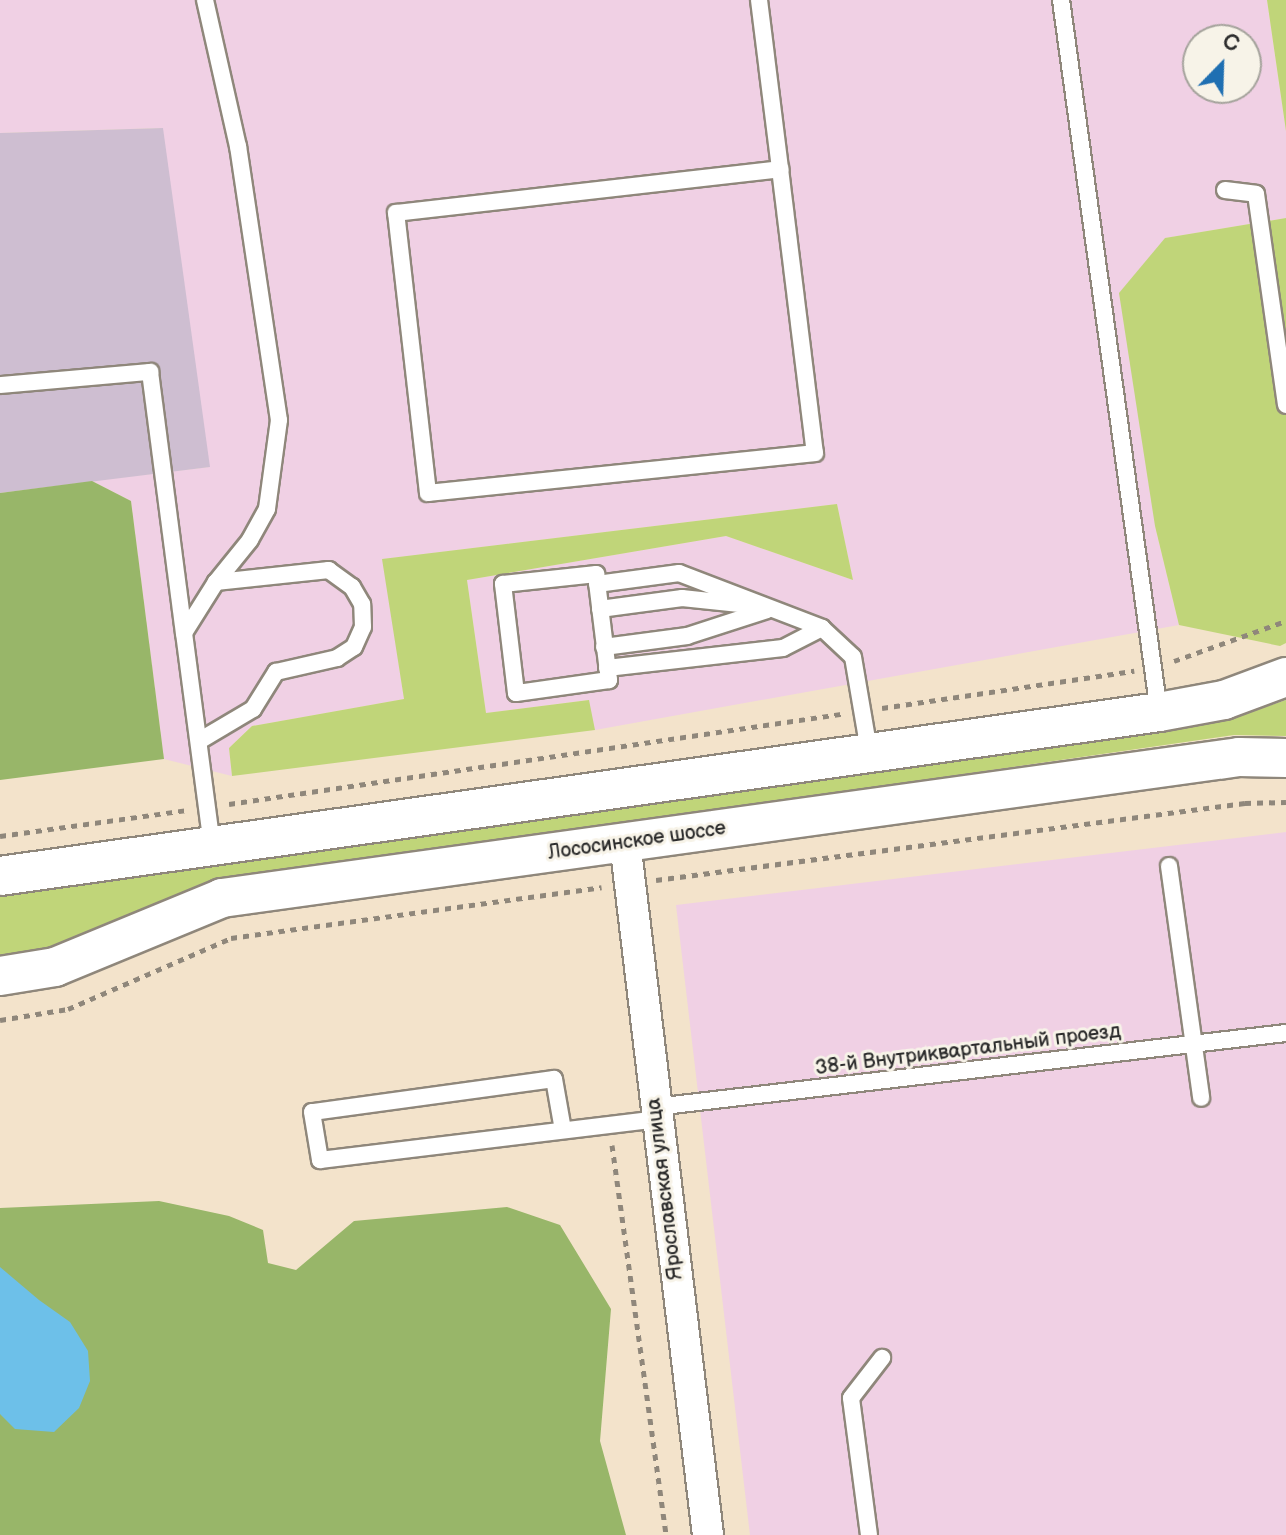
<!DOCTYPE html>
<html>
<head>
<meta charset="utf-8">
<style>
  body { margin:0 }
  #map { position:relative; width:1286px; height:1535px; overflow:hidden; background:#f3e3cb; font-family:"Balsamiq Sans",sans-serif }
  div>[style] { position:absolute }
  .built>* { inset:0; background:#f0d0e4 }
  .industrial>* { inset:0; background:#cebed1 }
  .green>* { inset:0; background:#c0d579 }
  .forest>* { inset:0; background:#98b669 }
  .water>* { inset:0; background:#6dc0e9 }
  .path>* { height:5px; margin-top:-2.5px; transform-origin:0; background:repeating-linear-gradient(90deg,#8f877b 0 6px,transparent 0 12px) }
  .roads { filter:drop-shadow(2px 0 #8f877b) drop-shadow(-2px 0 #8f877b) drop-shadow(0 2px #8f877b) drop-shadow(0 -2px #8f877b) }
  .service>* { height:16px; margin:-8px; padding:0 8px; transform-origin:8px; border-radius:8px; background:#fff }
  .minor>* { height:30px; margin:-15px; padding:0 15px; transform-origin:15px; border-radius:15px; background:#fff }
  .tertiary>* { height:38px; margin:-19px; padding:0 19px; transform-origin:19px; border-radius:19px; background:#fff }
  span { translate:-50% -50%; white-space:nowrap; text-align:center; line-height:1.15; -webkit-text-stroke:6px #f7f3e8; paint-order:stroke }
  .street-label { font-size:20px; color:#2b2b2b }
  .north { position:absolute; left:1182px; top:24px; width:80px; height:80px; box-sizing:border-box; background:#f7f3e8; border:2px solid #a5a39c; border-radius:50%; rotate:23deg; font-size:22px; font-weight:700; line-height:32px; text-align:center; color:#2b2b2b }
  .north::after { content:''; display:block; margin:auto; width:28px; height:36px; background:#1f6fb2; clip-path:polygon(50% 0,100% 100%,50% 72%,0 100%) }
</style>
</head>
<body>
<div id="map">
  <div class="built">
    <i style="clip-path:polygon(evenodd,0 0,1267px 0,1286px 132px,1286px 218px,1165px 238px,1155px 526px,1179px 625px,595px 730px,588px 700px,486px 713px,467px 580px,726px 536px,853px 580px,837px 504px,383px 559px,404px 699px,252px 726px,229px 748px,232px 776px,164px 759px,131px 501px,92px 481px,209px 467px,162px 128px,0 133px,0 0,1198px 40px,1246px 40px,1246px 88px,1198px 88px,1198px 40px)"></i>
    <i style="clip-path:polygon(1286px 832px,1286px 1535px,750px 1535px,676px 905px)"></i>
  </div>
  <div class="industrial">
    <i style="clip-path:polygon(163px 128px,210px 467px,0 493px,0 133px)"></i>
  </div>
  <div class="green">
    <i style="clip-path:polygon(1267px 0,1286px 0,1286px 132px,1286px 131px)"></i>
    <i style="clip-path:polygon(1286px 218px,1286px 643px,1280px 646px,1179px 625px,1155px 526px,1119px 293px,1165px 238px)"></i>
    <i style="clip-path:polygon(837px 504px,853px 580px,726px 536px,467px 580px,486px 713px,589px 700px,595px 730px,232px 776px,229px 748px,252px 726px,404px 699px,382px 559px)"></i>
    <i style="clip-path:polygon(1286px 700px,1286px 736px,1234px 735px,215px 882px,47px 950px,0 958px,0 891px,1230px 719px)"></i>
  </div>
  <div class="forest">
    <i style="clip-path:polygon(92px 481px,131px 501px,164px 759px,0 780px,0 493px)"></i>
    <i style="clip-path:polygon(159px 1201px,229px 1216px,263px 1230px,268px 1263px,296px 1270px,354px 1221px,507px 1207px,560px 1225px,611px 1309px,600px 1441px,626px 1535px,0 1535px,0 1208px)"></i>
  </div>
  <div class="water">
    <i style="clip-path:polygon(0 1267px,39px 1300px,70px 1322px,88px 1351px,90px 1381px,79px 1408px,54px 1432px,15px 1429px,0 1414px)"></i>
  </div>
  <div class="path">
    <i style="left:1174px;top:661px;width:119px;rotate:-19.7deg"></i>
    <i style="left:882px;top:708px;width:255px;rotate:-8.4deg"></i>
    <i style="left:229px;top:804px;width:619px;rotate:-8.37deg"></i>
    <i style="left:0;top:836px;width:190px;rotate:-7.9deg"></i>
    <i style="left:656px;top:880px;width:594px;rotate:-7.45deg"></i>
    <i style="left:1245px;top:803px;width:41px;rotate:-1.4deg"></i>
    <i style="left:0;top:1020px;width:69px;rotate:-9.2deg"></i>
    <i style="left:68px;top:1009px;width:178px;rotate:-23.5deg"></i>
    <i style="left:231px;top:938px;width:374px;rotate:-7.8deg"></i>
    <i style="left:612px;top:1145px;width:394px;rotate:82.1deg"></i>
  </div>
  <div class="roads">
    <div class="service">
      <i style="left:205px;top:0;width:150px;rotate:77.3deg"></i>
      <i style="left:238px;top:146px;width:277px;rotate:81.5deg"></i>
      <i style="left:279px;top:420px;width:90px;rotate:97.7deg"></i>
      <i style="left:267px;top:509px;width:35px;rotate:119deg"></i>
      <i style="left:250px;top:540px;width:54px;rotate:129deg"></i>
      <i style="left:216px;top:582px;width:60px;rotate:122.1deg"></i>
      <i style="left:184px;top:633px;width:214px;rotate:82.5deg"></i>
      <i style="left:759px;top:0;width:170px;rotate:82.9deg"></i>
      <i style="left:780px;top:169px;width:286px;rotate:83deg"></i>
      <i style="left:815px;top:453px;width:389px;rotate:174.1deg"></i>
      <i style="left:428px;top:493px;width:282px;rotate:-96.5deg"></i>
      <i style="left:396px;top:213px;width:387px;rotate:-6.5deg"></i>
      <i style="left:1061px;top:0;width:719px;rotate:82.16deg"></i>
      <i style="left:1225px;top:190px;width:31px;rotate:7deg"></i>
      <i style="left:1256px;top:194px;width:213px;rotate:81.9deg"></i>
      <i style="left:0;top:385px;width:151px;rotate:-5deg"></i>
      <i style="left:150px;top:372px;width:263px;rotate:82.6deg"></i>
      <i style="left:596px;top:574px;width:107px;rotate:83deg"></i>
      <i style="left:609px;top:680px;width:94px;rotate:172deg"></i>
      <i style="left:516px;top:693px;width:110px;rotate:-96.8deg"></i>
      <i style="left:503px;top:584px;width:94px;rotate:-6.1deg"></i>
      <i style="left:597px;top:584px;width:83px;rotate:-7.6deg"></i>
      <i style="left:679px;top:573px;width:153px;rotate:21deg"></i>
      <i style="left:822px;top:628px;width:42px;rotate:43.1deg"></i>
      <i style="left:853px;top:657px;width:95px;rotate:80.3deg"></i>
      <i style="left:600px;top:609px;width:83px;rotate:-7.6deg"></i>
      <i style="left:682px;top:598px;width:65px;rotate:6.1deg"></i>
      <i style="left:604px;top:647px;width:84px;rotate:-7.5deg"></i>
      <i style="left:687px;top:636px;width:84px;rotate:-18deg"></i>
      <i style="left:607px;top:668px;width:177px;rotate:-6.5deg"></i>
      <i style="left:783px;top:648px;width:44px;rotate:-27.1deg"></i>
      <i style="left:199px;top:741px;width:63px;rotate:-30.7deg"></i>
      <i style="left:253px;top:709px;width:44px;rotate:-58.1deg"></i>
      <i style="left:276px;top:672px;width:63px;rotate:-12.9deg"></i>
      <i style="left:337px;top:658px;width:20px;rotate:-33deg"></i>
      <i style="left:354px;top:647px;width:22px;rotate:-66deg"></i>
      <i style="left:363px;top:627px;width:23px;rotate:-92deg"></i>
      <i style="left:362px;top:604px;width:20px;rotate:-120deg"></i>
      <i style="left:352px;top:587px;width:29px;rotate:-144deg"></i>
      <i style="left:329px;top:570px;width:114px;rotate:173.9deg"></i>
      <i style="left:1169px;top:866px;width:234px;rotate:82.1deg"></i>
      <i style="left:655px;top:1107px;width:635px;rotate:-6.69deg"></i>
      <i style="left:563px;top:1130px;width:52px;rotate:-100deg"></i>
      <i style="left:554px;top:1079px;width:244px;rotate:172.2deg"></i>
      <i style="left:312px;top:1112px;width:49px;rotate:80.5deg"></i>
      <i style="left:320px;top:1160px;width:339px;rotate:-6.9deg"></i>
      <i style="left:869px;top:1535px;width:138px;rotate:-97.5deg"></i>
      <i style="left:851px;top:1398px;width:51px;rotate:-52.2deg"></i>
    </div>
    <div class="minor">
      <i style="left:625px;top:842px;width:698px;rotate:83.17deg"></i>
    </div>
    <div class="tertiary">
      <i style="left:0;top:876px;width:1171px;rotate:-8.05deg"></i>
      <i style="left:1159px;top:712px;width:66px;rotate:-10.5deg"></i>
      <i style="left:1224px;top:700px;width:66px;rotate:-20.4deg"></i>
      <i style="left:0;top:976px;width:56px;rotate:-9.3deg"></i>
      <i style="left:55px;top:967px;width:181px;rotate:-22.4deg"></i>
      <i style="left:222px;top:898px;width:1027px;rotate:-7.89deg"></i>
      <i style="left:1239px;top:757px;width:47px;rotate:1.2deg"></i>
    </div>
  </div>
  <div class="street-label">
    <span style="left:637px;top:841px;rotate:-8deg">Лососинское шоссе</span>
    <span style="left:968px;top:1050px;rotate:-7deg">38-й Внутриквартальный проезд</span>
    <span style="left:665px;top:1189px;rotate:-97deg">Ярославская улица</span>
  </div>
  <div class="north">С</div>
</div>
</body>
</html>
